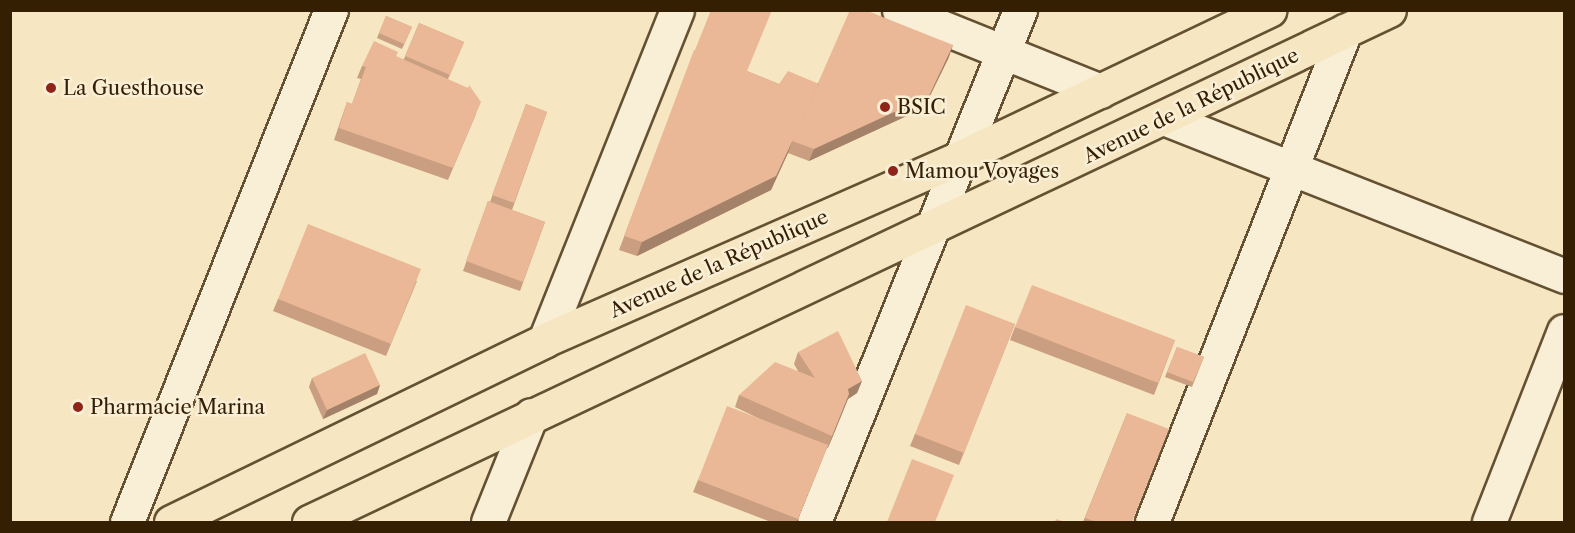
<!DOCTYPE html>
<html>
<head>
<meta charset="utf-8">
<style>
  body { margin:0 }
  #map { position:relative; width:1575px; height:533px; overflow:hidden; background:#f6e6c1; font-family:"Libre Caslon Text",serif }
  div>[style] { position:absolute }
  .roads { filter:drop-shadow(2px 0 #655132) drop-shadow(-2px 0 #655132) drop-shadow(0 2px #655132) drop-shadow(0 -2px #655132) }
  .minor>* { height:33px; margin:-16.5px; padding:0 16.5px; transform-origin:16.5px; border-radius:16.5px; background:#f9efd7 }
  .major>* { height:33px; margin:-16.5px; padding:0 16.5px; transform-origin:16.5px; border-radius:16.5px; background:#f6e6c1 }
  .wall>* { inset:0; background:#c99e81 }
  .shaded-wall>* { inset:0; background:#a48169 }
  .building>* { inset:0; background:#eab896 }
  .dots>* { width:16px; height:16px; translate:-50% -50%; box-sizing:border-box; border:3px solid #f9efd7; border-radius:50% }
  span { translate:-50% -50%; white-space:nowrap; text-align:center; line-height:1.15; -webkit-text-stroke:5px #f9efd7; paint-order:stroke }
  .poi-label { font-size:20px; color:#351f03 }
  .left { translate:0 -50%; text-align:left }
  .street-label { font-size:20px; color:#351f03 }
  .frame { position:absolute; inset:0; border:12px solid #351f03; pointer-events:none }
</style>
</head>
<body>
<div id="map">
  <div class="roads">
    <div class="minor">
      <i style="left:899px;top:10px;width:217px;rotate:21.9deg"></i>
      <i style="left:1166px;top:119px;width:428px;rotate:21.5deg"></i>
      <i style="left:545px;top:340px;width:355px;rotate:-68.2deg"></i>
      <i style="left:127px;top:522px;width:551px;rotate:-68.28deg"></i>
      <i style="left:488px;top:522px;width:115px;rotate:-68.1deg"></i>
      <i style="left:814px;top:522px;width:552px;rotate:-68.08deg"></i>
      <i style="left:1152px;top:522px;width:528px;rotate:-68.54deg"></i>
      <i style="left:1489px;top:522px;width:205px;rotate:-68.6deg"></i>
    </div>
    <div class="major">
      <i style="left:171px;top:522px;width:416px;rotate:-25.9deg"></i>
      <i style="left:545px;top:340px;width:452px;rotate:-23.7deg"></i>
      <i style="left:959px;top:158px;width:344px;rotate:-25.5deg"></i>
      <i style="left:309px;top:522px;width:1195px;rotate:-25.36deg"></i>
    </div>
  </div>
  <div class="wall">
    <i style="clip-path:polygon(386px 16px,412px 27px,402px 49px,377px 38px)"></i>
    <i style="clip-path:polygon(419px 23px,464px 42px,448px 79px,476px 114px,448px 180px,334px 140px,347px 102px,352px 104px,361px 79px,357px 78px,362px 66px,404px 59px)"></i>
    <i style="clip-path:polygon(695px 50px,779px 84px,818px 83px,949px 57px,924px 108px,809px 161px,788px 153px,771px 190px,637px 256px,619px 250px)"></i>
    <i style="clip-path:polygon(526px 104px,547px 112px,512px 210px,545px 222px,520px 291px,463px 271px,488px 201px,490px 202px)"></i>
    <i style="clip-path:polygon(417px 281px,386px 356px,273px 311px,278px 299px)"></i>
    <i style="clip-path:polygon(1015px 324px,959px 465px,910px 446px,915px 434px)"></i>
    <i style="clip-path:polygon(1015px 327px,1175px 340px,1154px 395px,1010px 340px)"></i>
    <i style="clip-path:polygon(1177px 347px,1204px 357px,1192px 387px,1165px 377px)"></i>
    <i style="clip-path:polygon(798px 352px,862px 381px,857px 393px,848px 399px,828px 448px,827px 448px,797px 522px,771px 522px,693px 492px,698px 480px,762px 420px,735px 407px,739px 395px,798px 371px,794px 364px)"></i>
    <i style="clip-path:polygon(312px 378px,380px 385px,377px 394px,323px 419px,309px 387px)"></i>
    <i style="clip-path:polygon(1127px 413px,1132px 522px,1083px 522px)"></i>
  </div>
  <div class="shaded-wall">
    <i style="clip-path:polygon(953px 45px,949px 57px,924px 108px,809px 161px,814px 149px)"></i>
    <i style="clip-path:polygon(792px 142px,788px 153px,771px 190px,637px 256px,642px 242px)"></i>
    <i style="clip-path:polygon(862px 381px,857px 393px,848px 399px,828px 448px,848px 389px)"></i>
    <i style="clip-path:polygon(380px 385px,377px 394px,323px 419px,327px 410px)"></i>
  </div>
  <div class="building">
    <i style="clip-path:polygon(711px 10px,772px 10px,747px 71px,695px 50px)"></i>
    <i style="clip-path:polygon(850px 10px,865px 10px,953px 45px,929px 96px,814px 149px,792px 141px,819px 84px,818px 83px)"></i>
    <i style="clip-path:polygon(386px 16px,412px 27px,404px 44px,379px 33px)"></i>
    <i style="clip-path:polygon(419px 23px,464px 42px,450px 75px,405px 56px)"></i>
    <i style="clip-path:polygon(374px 41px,398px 52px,396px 56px,468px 88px,469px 85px,481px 102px,453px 168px,339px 128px,347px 102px,352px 104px,366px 67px,362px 66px)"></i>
    <i style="clip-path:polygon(694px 50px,779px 84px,788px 71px,819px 84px,776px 176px,642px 242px,624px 236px)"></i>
    <i style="clip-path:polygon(526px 104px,547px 112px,514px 203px,492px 195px)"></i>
    <i style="clip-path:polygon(488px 201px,545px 222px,523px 282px,466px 261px)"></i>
    <i style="clip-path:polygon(308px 224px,421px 269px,391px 344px,278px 299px)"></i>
    <i style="clip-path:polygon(1032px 285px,1175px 340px,1158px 383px,1015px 327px)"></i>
    <i style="clip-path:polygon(966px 305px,1015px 324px,964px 453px,915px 434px)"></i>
    <i style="clip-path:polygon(838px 331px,862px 381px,848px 389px,849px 394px,832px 436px,739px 395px,775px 362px,815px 378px,798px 352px)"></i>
    <i style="clip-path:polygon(1177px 347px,1204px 357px,1193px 382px,1167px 372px)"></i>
    <i style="clip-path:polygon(365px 353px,380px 385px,327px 410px,312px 378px)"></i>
    <i style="clip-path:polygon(727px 406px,828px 445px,798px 519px,698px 480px)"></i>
    <i style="clip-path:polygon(1127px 413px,1169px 429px,1132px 522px,1097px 522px,1085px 518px)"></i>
    <i style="clip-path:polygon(912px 459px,954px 475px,935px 522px,887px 522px)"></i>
    <i style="clip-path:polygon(1056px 519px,1065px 522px,1055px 522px)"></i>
  </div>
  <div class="dots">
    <i style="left:51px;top:88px;background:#8f2418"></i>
    <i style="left:885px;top:107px;background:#8f2418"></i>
    <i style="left:893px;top:171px;background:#8f2418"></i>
    <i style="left:78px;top:407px;background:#8f2418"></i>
  </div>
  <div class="poi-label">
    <span class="left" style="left:63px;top:88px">La Guesthouse</span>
    <span class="left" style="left:897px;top:107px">BSIC</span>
    <span class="left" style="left:905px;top:171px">Mamou Voyages</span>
    <span class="left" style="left:90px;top:407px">Pharmacie Marina</span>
  </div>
  <div class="street-label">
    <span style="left:1191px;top:106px;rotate:-26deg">Avenue de la République</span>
    <span style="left:719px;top:264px;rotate:-24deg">Avenue de la République</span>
  </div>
  <div class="frame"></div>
</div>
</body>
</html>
